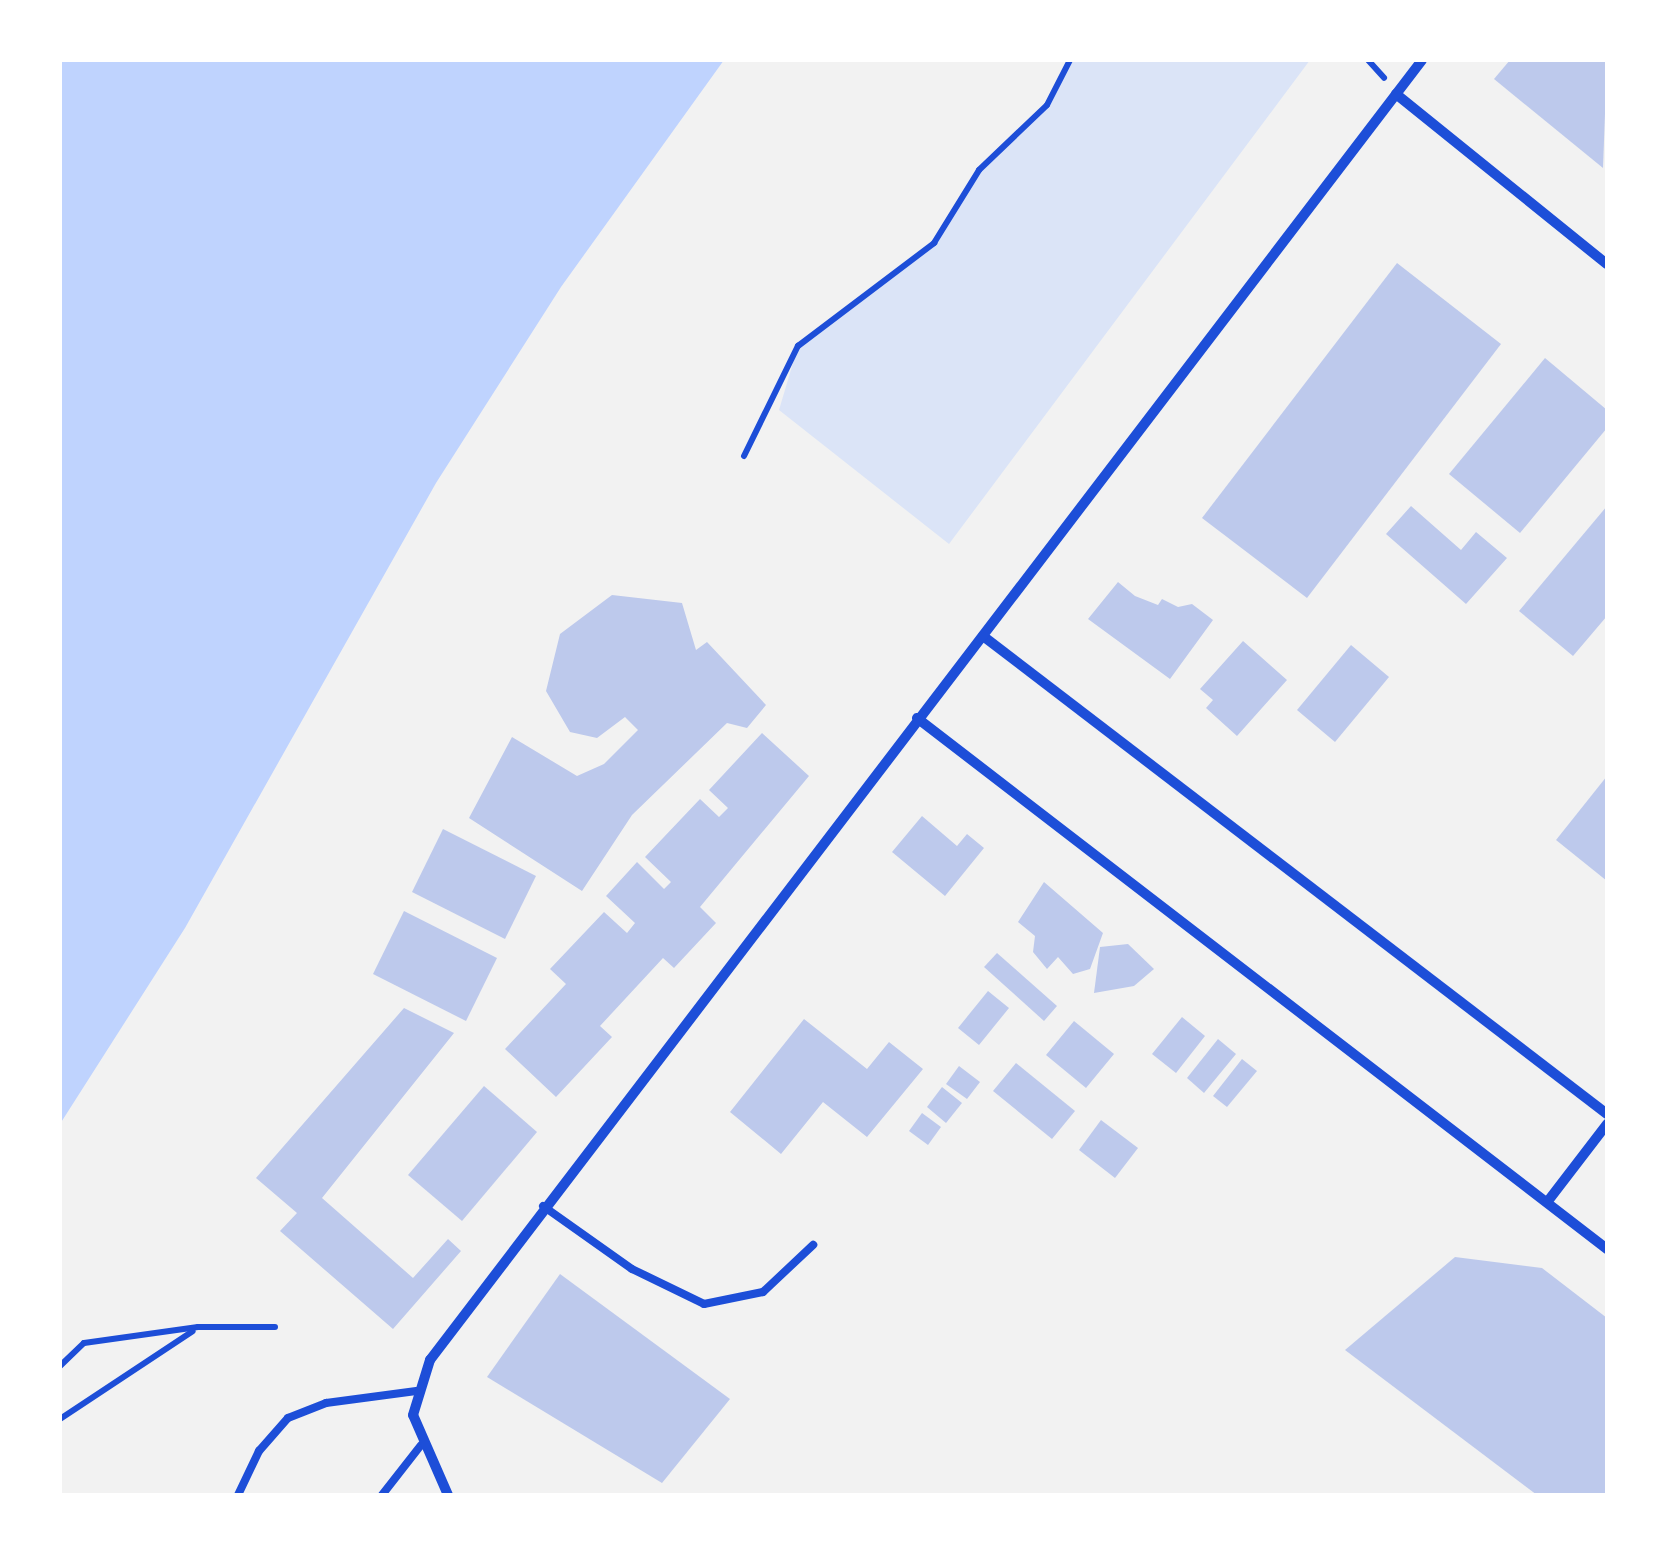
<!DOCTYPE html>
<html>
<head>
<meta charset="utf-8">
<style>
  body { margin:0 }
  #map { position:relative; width:1667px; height:1555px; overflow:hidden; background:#f2f2f2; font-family:"Work Sans",sans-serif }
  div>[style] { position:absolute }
  .green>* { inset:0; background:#dbe4f7 }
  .water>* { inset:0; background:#bfd3fe }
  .building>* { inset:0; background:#bdc9ec }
  .path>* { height:6px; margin:-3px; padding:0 3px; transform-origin:3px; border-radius:3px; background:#1d4ed8 }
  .service>* { height:8px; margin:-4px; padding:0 4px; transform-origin:4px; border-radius:4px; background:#1d4ed8 }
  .minor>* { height:10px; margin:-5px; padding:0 5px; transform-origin:5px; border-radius:5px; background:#1d4ed8 }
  span { translate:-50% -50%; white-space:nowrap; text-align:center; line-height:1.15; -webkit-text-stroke:9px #fff; paint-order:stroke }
  .frame { position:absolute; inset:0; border:62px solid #fff; pointer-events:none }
</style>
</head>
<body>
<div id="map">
  <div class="green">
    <i style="clip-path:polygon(1070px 60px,1310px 60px,949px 544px,779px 410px,798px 346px,934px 243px,979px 170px,1047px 105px)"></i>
  </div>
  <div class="water">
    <i style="clip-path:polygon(60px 60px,724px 60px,561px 287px,436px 483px,185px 928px,60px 1124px)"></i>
  </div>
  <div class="building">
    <i style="clip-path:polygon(1510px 60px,1607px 60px,1603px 168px,1494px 79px)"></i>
    <i style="clip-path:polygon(1397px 263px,1501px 344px,1307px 598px,1202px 518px)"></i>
    <i style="clip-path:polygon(1545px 358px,1607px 410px,1607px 428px,1520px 533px,1449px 474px)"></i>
    <i style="clip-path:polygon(1411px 506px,1461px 550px,1476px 532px,1507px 558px,1466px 604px,1386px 534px)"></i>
    <i style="clip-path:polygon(1607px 506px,1607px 616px,1573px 656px,1519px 611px)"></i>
    <i style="clip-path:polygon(1118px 582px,1135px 596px,1158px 605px,1162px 599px,1178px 607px,1192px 604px,1213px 620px,1170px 679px,1088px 619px)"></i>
    <i style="clip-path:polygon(612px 595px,682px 603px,696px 650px,707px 642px,766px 705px,747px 728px,727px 723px,632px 815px,582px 891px,469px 818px,512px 737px,577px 776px,604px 764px,638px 730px,625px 717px,597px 738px,570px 732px,546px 691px,560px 634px)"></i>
    <i style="clip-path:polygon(1243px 641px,1287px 680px,1237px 736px,1206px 708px,1213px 700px,1200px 689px)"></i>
    <i style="clip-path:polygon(1351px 645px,1389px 677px,1335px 742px,1297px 710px)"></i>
    <i style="clip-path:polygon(762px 733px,809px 776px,700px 907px,716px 923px,674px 968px,663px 958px,600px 1026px,612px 1037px,556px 1097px,505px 1049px,566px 984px,550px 969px,604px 912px,627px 933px,635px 923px,606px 896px,637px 862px,664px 889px,671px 882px,645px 857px,700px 799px,719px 817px,728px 808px,709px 790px)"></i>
    <i style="clip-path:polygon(1607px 776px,1607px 881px,1556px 840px)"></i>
    <i style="clip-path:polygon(922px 816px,957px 846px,967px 834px,984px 848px,945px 896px,892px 852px)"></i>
    <i style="clip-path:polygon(443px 829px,536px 876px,505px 939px,412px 892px)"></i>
    <i style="clip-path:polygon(1044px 882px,1103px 933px,1090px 969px,1073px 974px,1058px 957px,1047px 969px,1033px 952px,1035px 936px,1018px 922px)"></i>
    <i style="clip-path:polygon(404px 911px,497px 958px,466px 1021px,373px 974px)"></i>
    <i style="clip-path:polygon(1128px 944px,1154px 969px,1134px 986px,1094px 993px,1100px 947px)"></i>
    <i style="clip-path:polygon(997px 953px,1057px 1006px,1044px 1021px,984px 967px)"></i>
    <i style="clip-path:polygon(988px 991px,1009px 1008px,979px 1045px,958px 1028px)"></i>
    <i style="clip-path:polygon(404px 1008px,454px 1033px,322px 1198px,413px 1278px,448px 1239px,461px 1251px,393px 1329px,280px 1231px,297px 1213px,256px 1178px)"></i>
    <i style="clip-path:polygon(1182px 1017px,1205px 1036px,1176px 1073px,1152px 1054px)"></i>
    <i style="clip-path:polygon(804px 1019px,867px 1069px,889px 1042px,923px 1069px,867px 1137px,823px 1102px,781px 1154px,730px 1112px)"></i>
    <i style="clip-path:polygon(1074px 1021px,1114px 1054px,1086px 1088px,1046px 1055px)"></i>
    <i style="clip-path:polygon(1218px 1039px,1236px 1054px,1204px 1093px,1187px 1078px)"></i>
    <i style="clip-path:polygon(1242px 1059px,1257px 1071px,1227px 1107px,1213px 1096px)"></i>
    <i style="clip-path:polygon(1016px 1063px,1075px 1111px,1052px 1139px,993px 1091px)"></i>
    <i style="clip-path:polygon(959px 1066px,980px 1082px,967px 1099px,946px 1084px)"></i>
    <i style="clip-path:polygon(484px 1086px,537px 1132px,462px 1221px,408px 1175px)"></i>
    <i style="clip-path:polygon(942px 1087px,962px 1103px,946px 1123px,927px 1107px)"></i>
    <i style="clip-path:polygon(922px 1113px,941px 1127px,928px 1145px,909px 1131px)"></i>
    <i style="clip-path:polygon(1101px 1120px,1138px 1148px,1115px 1178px,1079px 1150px)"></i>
    <i style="clip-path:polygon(1455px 1257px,1542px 1268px,1607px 1318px,1607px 1495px,1537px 1495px,1345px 1350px)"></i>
    <i style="clip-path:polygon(560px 1274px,730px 1399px,662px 1483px,487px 1377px)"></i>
  </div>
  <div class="path">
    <i style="left:1368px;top:60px;width:24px;rotate:48deg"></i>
    <i style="left:744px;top:456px;width:123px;rotate:-63.9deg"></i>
    <i style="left:798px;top:346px;width:171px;rotate:-37.1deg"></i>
    <i style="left:934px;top:243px;width:86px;rotate:-58.3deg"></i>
    <i style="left:979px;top:170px;width:94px;rotate:-43.7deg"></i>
    <i style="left:1047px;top:105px;width:51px;rotate:-62.9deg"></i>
    <i style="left:60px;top:1366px;width:33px;rotate:-44deg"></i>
    <i style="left:84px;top:1343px;width:115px;rotate:-8deg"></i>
    <i style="left:198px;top:1327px;width:77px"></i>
    <i style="left:60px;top:1419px;width:159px;rotate:-33.5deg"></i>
  </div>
  <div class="service">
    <i style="left:543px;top:1206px;width:109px;rotate:35.3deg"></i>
    <i style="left:632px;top:1269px;width:80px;rotate:25.9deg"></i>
    <i style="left:704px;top:1304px;width:60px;rotate:-11.5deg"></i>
    <i style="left:763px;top:1292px;width:69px;rotate:-43.2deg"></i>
    <i style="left:238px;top:1495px;width:49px;rotate:-64.5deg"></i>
    <i style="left:259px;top:1451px;width:44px;rotate:-48.7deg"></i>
    <i style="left:288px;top:1418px;width:41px;rotate:-21.5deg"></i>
    <i style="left:326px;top:1403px;width:91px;rotate:-7.6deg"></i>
    <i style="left:382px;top:1495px;width:63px;rotate:-52deg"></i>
  </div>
  <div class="minor">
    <i style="left:1396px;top:94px;width:271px;rotate:38.9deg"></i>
    <i style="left:983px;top:636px;width:786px;rotate:37.45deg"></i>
    <i style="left:917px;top:718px;width:871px;rotate:37.58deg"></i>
    <i style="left:1548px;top:1201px;width:97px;rotate:-52.5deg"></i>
    <i style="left:448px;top:1495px;width:87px;rotate:-113.6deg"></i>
    <i style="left:413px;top:1415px;width:58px;rotate:-72.8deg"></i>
    <i style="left:430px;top:1360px;width:1635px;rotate:-52.65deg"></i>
  </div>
  <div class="frame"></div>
</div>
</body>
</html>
